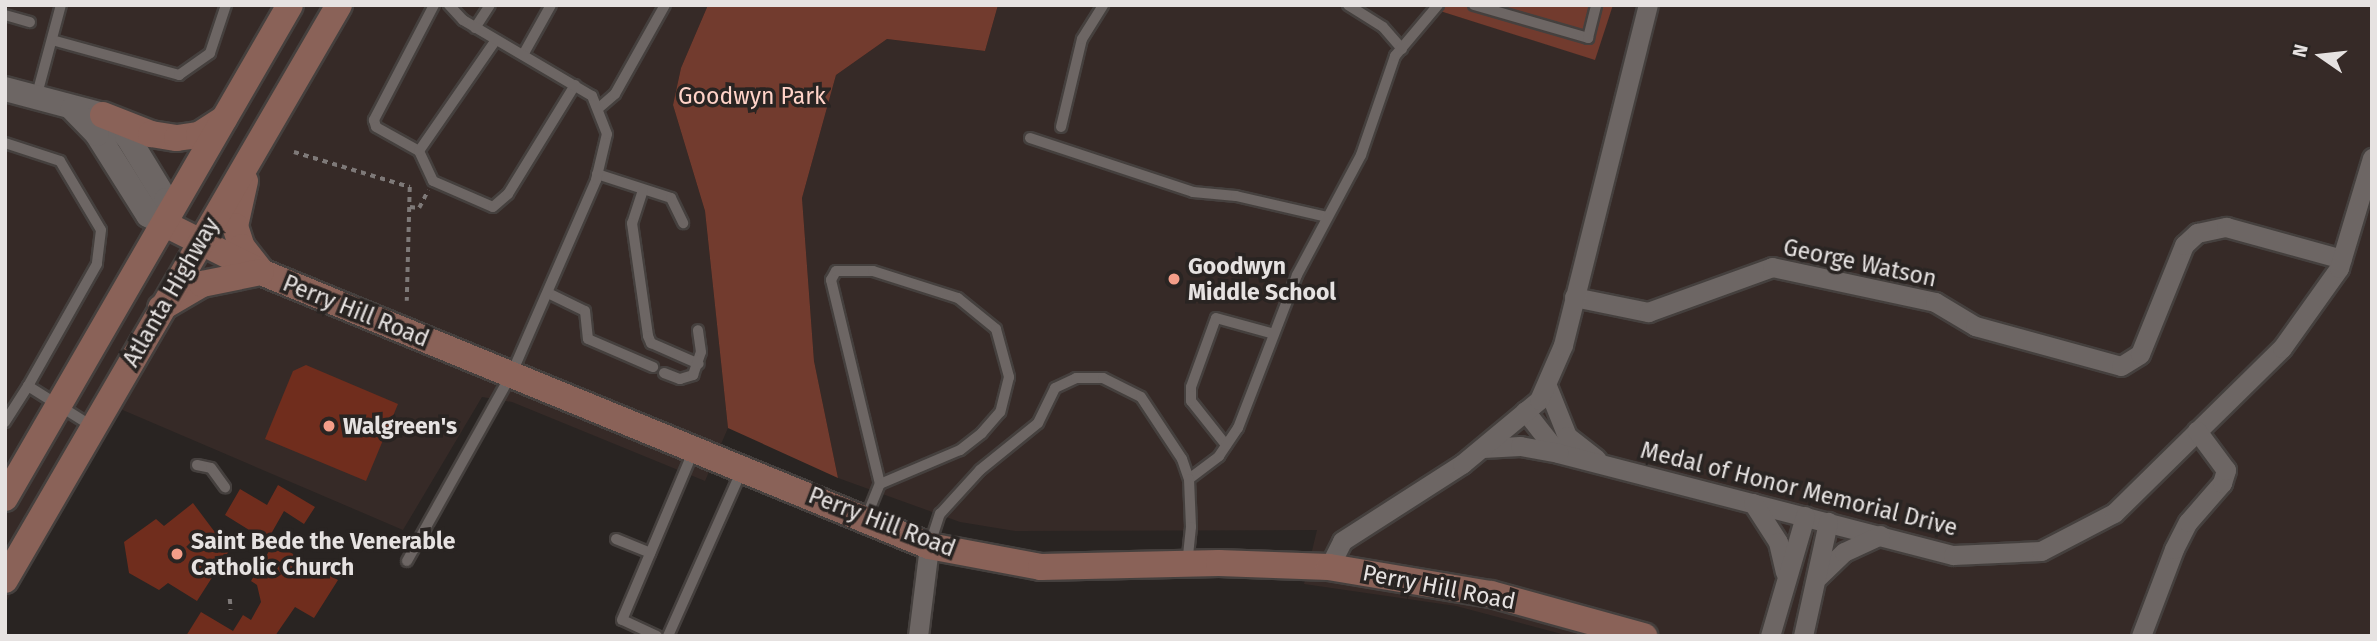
<!DOCTYPE html>
<html>
<head>
<meta charset="utf-8">
<style>
  body { margin:0 }
  #map { position:relative; width:2377px; height:641px; overflow:hidden; background:#292422; font-family:"Fira Sans",sans-serif }
  div>[style] { position:absolute }
  .built>* { inset:0; background:#362a27 }
  .green>* { inset:0; background:#723b2e }
  .building>* { inset:0; background:#702d1d }
  .path>* { height:3.5px; margin-top:-1.75px; transform-origin:0; background:repeating-linear-gradient(90deg,#7e7978 0 5px,transparent 0 10px) }
  .roads { filter:drop-shadow(2px 0 #45403e) drop-shadow(-2px 0 #45403e) drop-shadow(0 2px #45403e) drop-shadow(0 -2px #45403e) }
  .service>* { height:10px; margin:-5px; padding:0 5px; transform-origin:5px; border-radius:5px; background:#6d6664 }
  .minor>* { height:19px; margin:-9.5px; padding:0 9.5px; transform-origin:9.5px; border-radius:9.5px; background:#6d6664 }
  .tertiary>* { height:24px; margin:-12px; padding:0 12px; transform-origin:12px; border-radius:12px; background:#6d6664 }
  .secondary>* { height:26px; margin:-13px; padding:0 13px; transform-origin:13px; border-radius:13px; background:#8a6258 }
  .dots>* { width:19px; height:19px; translate:-50% -50%; box-sizing:border-box; border:4px solid #292422; border-radius:50% }
  span { translate:-50% -50%; white-space:nowrap; text-align:center; line-height:1.15; -webkit-text-stroke:7px #292422; paint-order:stroke }
  .park-label { font-size:23px; color:#ffd3c8 }
  .street-label { font-size:23px; color:#e6e2e1 }
  .poi-label { font-size:23px; color:#e6e2e1; font-weight:700 }
  .left { translate:0 -50%; text-align:left }
  .frame { position:absolute; inset:0; border:7px solid #e6e2e1; pointer-events:none }
  .north { position:absolute; left:2286px; top:21px; width:70px; height:70px; -webkit-text-stroke:5px #292422; paint-order:stroke; rotate:284deg; font-size:19px; font-weight:700; line-height:28px; text-align:center; color:#e6e2e1 }
  .north::after { content:''; display:block; margin:auto; width:24px; height:32px; background:#e6e2e1; clip-path:polygon(50% 0,100% 100%,50% 72%,0 100%) }
</style>
</head>
<body>
<div id="map">
  <div class="built">
    <i style="clip-path:polygon(5px 5px,708px 5px,681px 68px,673px 105px,705px 211px,728px 428px,705px 481px,512px 402px,482px 397px,403px 530px,118px 408px,5px 604px)"></i>
    <i style="clip-path:polygon(998px 5px,1421px 5px,1594px 59px,1613px 5px,2372px 5px,2372px 636px,1569px 636px,1456px 606px,1304px 584px,1317px 530px,1015px 531px,960px 522px,838px 478px,814px 361px,802px 198px,836px 75px,887px 39px,985px 51px)"></i>
  </div>
  <div class="green">
    <i style="clip-path:polygon(708px 5px,998px 5px,985px 51px,887px 39px,836px 75px,802px 198px,814px 361px,838px 478px,728px 428px,705px 211px,673px 105px,681px 68px)"></i>
    <i style="clip-path:polygon(1421px 5px,1613px 5px,1595px 60px)"></i>
  </div>
  <div class="building">
    <i style="clip-path:polygon(306px 365px,398px 404px,366px 481px,265px 439px,293px 371px)"></i>
    <i style="clip-path:polygon(278px 485px,315px 507px,304px 524px,284px 511px,267px 541px,225px 515px,240px 489px,267px 505px)"></i>
    <i style="clip-path:polygon(193px 503px,229px 551px,197px 601px,168px 583px,159px 590px,129px 573px,124px 542px,156px 519px,164px 526px)"></i>
    <i style="clip-path:polygon(274px 543px,338px 580px,314px 618px,295px 607px,275px 636px,186px 636px,201px 612px,233px 631px,243px 615px,251px 620px,261px 602px,257px 585px,251px 581px)"></i>
  </div>
  <div class="path">
    <i style="left:294px;top:152px;width:121px;rotate:16.8deg"></i>
    <i style="left:410px;top:187px;width:114px;rotate:91.5deg"></i>
    <i style="left:410px;top:207px;width:9px;rotate:6deg"></i>
    <i style="left:419px;top:208px;width:20px;rotate:-63deg"></i>
    <i style="left:230px;top:599px;width:11px;rotate:85deg"></i>
  </div>
  <div class="roads">
    <div class="service">
      <i style="left:434px;top:5px;width:130px;rotate:117.6deg"></i>
      <i style="left:374px;top:120px;width:7px;rotate:74deg"></i>
      <i style="left:376px;top:127px;width:49px;rotate:29.2deg"></i>
      <i style="left:419px;top:151px;width:33px;rotate:65deg"></i>
      <i style="left:433px;top:181px;width:65px;rotate:23.4deg"></i>
      <i style="left:493px;top:207px;width:20px;rotate:-41deg"></i>
      <i style="left:508px;top:194px;width:128px;rotate:-58.4deg"></i>
      <i style="left:1348px;top:5px;width:41px;rotate:32.2deg"></i>
      <i style="left:1383px;top:27px;width:29px;rotate:49deg"></i>
      <i style="left:1474px;top:5px;width:119px;rotate:16.1deg"></i>
      <i style="left:1588px;top:38px;width:34px;rotate:-76deg"></i>
      <i style="left:5px;top:15px;width:26px;rotate:16deg"></i>
      <i style="left:475px;top:28px;width:27px;rotate:-57deg"></i>
      <i style="left:52px;top:40px;width:132px;rotate:15.4deg"></i>
      <i style="left:179px;top:75px;width:38px;rotate:-35deg"></i>
      <i style="left:210px;top:53px;width:51px;rotate:-71.6deg"></i>
      <i style="left:523px;top:55px;width:57px;rotate:-60.8deg"></i>
      <i style="left:36px;top:98px;width:96px;rotate:-75deg"></i>
      <i style="left:600px;top:107px;width:20px;rotate:-41deg"></i>
      <i style="left:615px;top:94px;width:102px;rotate:-60.7deg"></i>
      <i style="left:1061px;top:127px;width:90px;rotate:-76.6deg"></i>
      <i style="left:1082px;top:39px;width:40px;rotate:-58deg"></i>
      <i style="left:1030px;top:138px;width:172px;rotate:18.3deg"></i>
      <i style="left:1193px;top:192px;width:43px;rotate:5.3deg"></i>
      <i style="left:1236px;top:196px;width:93px;rotate:13deg"></i>
      <i style="left:5px;top:143px;width:58px;rotate:18.1deg"></i>
      <i style="left:60px;top:161px;width:80px;rotate:59.3deg"></i>
      <i style="left:101px;top:230px;width:34px;rotate:97deg"></i>
      <i style="left:97px;top:264px;width:140px;rotate:119.5deg"></i>
      <i style="left:28px;top:386px;width:77px;rotate:32.2deg"></i>
      <i style="left:419px;top:151px;width:135px;rotate:-55.3deg"></i>
      <i style="left:597px;top:174px;width:78px;rotate:18deg"></i>
      <i style="left:671px;top:198px;width:28px;rotate:64deg"></i>
      <i style="left:643px;top:190px;width:35px;rotate:108deg"></i>
      <i style="left:632px;top:223px;width:114px;rotate:81.9deg"></i>
      <i style="left:648px;top:336px;width:8px;rotate:67deg"></i>
      <i style="left:651px;top:343px;width:52px;rotate:23.6deg"></i>
      <i style="left:548px;top:293px;width:41px;rotate:25.9deg"></i>
      <i style="left:585px;top:311px;width:28px;rotate:84deg"></i>
      <i style="left:588px;top:339px;width:71px;rotate:23.3deg"></i>
      <i style="left:664px;top:373px;width:17px;rotate:21deg"></i>
      <i style="left:680px;top:379px;width:14px;rotate:-17deg"></i>
      <i style="left:693px;top:375px;width:24px;rotate:-71deg"></i>
      <i style="left:701px;top:352px;width:22px;rotate:-98deg"></i>
      <i style="left:5px;top:422px;width:43px;rotate:-57.4deg"></i>
      <i style="left:1226px;top:445px;width:56px;rotate:-128.5deg"></i>
      <i style="left:1191px;top:401px;width:14px;rotate:-90deg"></i>
      <i style="left:1191px;top:387px;width:73px;rotate:-70.1deg"></i>
      <i style="left:1216px;top:318px;width:60px;rotate:15.4deg"></i>
      <i style="left:197px;top:465px;width:14px;rotate:12deg"></i>
      <i style="left:211px;top:468px;width:24px;rotate:54deg"></i>
      <i style="left:1189px;top:479px;width:38px;rotate:-37deg"></i>
      <i style="left:1219px;top:456px;width:34px;rotate:-56deg"></i>
      <i style="left:1238px;top:428px;width:164px;rotate:-68.9deg"></i>
      <i style="left:1297px;top:275px;width:136px;rotate:-61.9deg"></i>
      <i style="left:1361px;top:155px;width:105px;rotate:-71deg"></i>
      <i style="left:1395px;top:56px;width:67px;rotate:-49.9deg"></i>
      <i style="left:866px;top:518px;width:37px;rotate:-68deg"></i>
      <i style="left:880px;top:484px;width:210px;rotate:-103.5deg"></i>
      <i style="left:831px;top:280px;width:10px;rotate:-61deg"></i>
      <i style="left:836px;top:271px;width:37px"></i>
      <i style="left:873px;top:271px;width:89px;rotate:17.6deg"></i>
      <i style="left:958px;top:298px;width:49px;rotate:39.2deg"></i>
      <i style="left:996px;top:329px;width:50px;rotate:74.8deg"></i>
      <i style="left:1009px;top:377px;width:36px;rotate:104deg"></i>
      <i style="left:1000px;top:412px;width:28px;rotate:131deg"></i>
      <i style="left:982px;top:433px;width:28px;rotate:142deg"></i>
      <i style="left:960px;top:450px;width:87px;rotate:157deg"></i>
      <i style="left:616px;top:539px;width:37px;rotate:22deg"></i>
      <i style="left:930px;top:544px;width:32px;rotate:-72deg"></i>
      <i style="left:940px;top:514px;width:59px;rotate:-47.7deg"></i>
      <i style="left:980px;top:470px;width:75px;rotate:-39deg"></i>
      <i style="left:1038px;top:423px;width:39px;rotate:-64deg"></i>
      <i style="left:1055px;top:388px;width:23px;rotate:-25deg"></i>
      <i style="left:1076px;top:378px;width:27px"></i>
      <i style="left:1103px;top:378px;width:42px;rotate:26.6deg"></i>
      <i style="left:1141px;top:397px;width:74px;rotate:56.5deg"></i>
      <i style="left:1182px;top:459px;width:21px;rotate:71deg"></i>
      <i style="left:1189px;top:479px;width:48px;rotate:87.6deg"></i>
      <i style="left:1191px;top:527px;width:37px;rotate:96deg"></i>
      <i style="left:407px;top:561px;width:213px;rotate:-60.8deg"></i>
      <i style="left:511px;top:375px;width:213px;rotate:-66.4deg"></i>
      <i style="left:596px;top:180px;width:47px;rotate:-76.6deg"></i>
      <i style="left:607px;top:134px;width:41px;rotate:-111.5deg"></i>
      <i style="left:592px;top:96px;width:150px;rotate:-149.5deg"></i>
      <i style="left:463px;top:20px;width:21px;rotate:-133deg"></i>
      <i style="left:657px;top:636px;width:38px;rotate:-155deg"></i>
      <i style="left:622px;top:620px;width:182px;rotate:-67.1deg"></i>
      <i style="left:668px;top:636px;width:182px;rotate:-66deg"></i>
    </div>
    <div class="minor">
      <i style="left:1574px;top:297px;width:76px;rotate:11.5deg"></i>
      <i style="left:1648px;top:312px;width:132px;rotate:-19.9deg"></i>
      <i style="left:1772px;top:267px;width:167px;rotate:12.1deg"></i>
      <i style="left:1935px;top:302px;width:47px;rotate:31deg"></i>
      <i style="left:1975px;top:326px;width:151px;rotate:15.3deg"></i>
      <i style="left:2121px;top:366px;width:22px;rotate:-32deg"></i>
      <i style="left:2140px;top:354px;width:118px;rotate:-68deg"></i>
      <i style="left:2184px;top:245px;width:18px;rotate:-43deg"></i>
      <i style="left:2197px;top:233px;width:30px;rotate:-12deg"></i>
      <i style="left:2226px;top:227px;width:120px;rotate:15.4deg"></i>
      <i style="left:1547px;top:386px;width:54px;rotate:68.2deg"></i>
      <i style="left:1567px;top:436px;width:37px;rotate:38deg"></i>
      <i style="left:1525px;top:411px;width:53px;rotate:51.8deg"></i>
      <i style="left:1558px;top:453px;width:408px;rotate:14.5deg"></i>
      <i style="left:1953px;top:555px;width:88px;rotate:-2.6deg"></i>
      <i style="left:2041px;top:551px;width:82px;rotate:-27.5deg"></i>
      <i style="left:2114px;top:513px;width:235px;rotate:-44.5deg"></i>
      <i style="left:2282px;top:348px;width:98px;rotate:-54.5deg"></i>
      <i style="left:2339px;top:268px;width:115px;rotate:-73.3deg"></i>
      <i style="left:1483px;top:448px;width:37px;rotate:-3deg"></i>
      <i style="left:1520px;top:446px;width:39px;rotate:10deg"></i>
      <i style="left:1753px;top:503px;width:46px;rotate:57.3deg"></i>
      <i style="left:1778px;top:542px;width:31px;rotate:77deg"></i>
      <i style="left:1329px;top:567px;width:29px;rotate:-63deg"></i>
      <i style="left:1342px;top:541px;width:143px;rotate:-32.7deg"></i>
      <i style="left:1462px;top:464px;width:100px;rotate:-39.7deg"></i>
      <i style="left:1539px;top:400px;width:60px;rotate:-66.4deg"></i>
      <i style="left:1563px;top:345px;width:350px;rotate:-76deg"></i>
      <i style="left:1818px;top:577px;width:36px;rotate:-44deg"></i>
      <i style="left:1844px;top:552px;width:40px;rotate:-25deg"></i>
      <i style="left:918px;top:636px;width:91px;rotate:-83deg"></i>
      <i style="left:1770px;top:636px;width:125px;rotate:-73.7deg"></i>
      <i style="left:1803px;top:636px;width:117px;rotate:-77.6deg"></i>
      <i style="left:2141px;top:636px;width:93px;rotate:-69.2deg"></i>
      <i style="left:2174px;top:549px;width:30px;rotate:-63deg"></i>
      <i style="left:2188px;top:522px;width:52px;rotate:-48.9deg"></i>
      <i style="left:2222px;top:483px;width:14px;rotate:-73deg"></i>
      <i style="left:2226px;top:470px;width:49px;rotate:-126.6deg"></i>
    </div>
    <div class="tertiary">
      <i style="left:5px;top:89px;width:101px;rotate:14.9deg"></i>
      <i style="left:103px;top:115px;width:18px;rotate:43deg"></i>
      <i style="left:116px;top:127px;width:14px;rotate:39deg"></i>
      <i style="left:127px;top:136px;width:75px;rotate:58.6deg"></i>
      <i style="left:166px;top:200px;width:24px;rotate:92deg"></i>
      <i style="left:165px;top:224px;width:19px;rotate:-152deg"></i>
      <i style="left:148px;top:215px;width:96px;rotate:-122.2deg"></i>
      <i style="left:97px;top:134px;width:35px;rotate:-134deg"></i>
    </div>
    <div class="secondary">
      <i style="left:103px;top:115px;width:52px;rotate:21.6deg"></i>
      <i style="left:151px;top:134px;width:26px;rotate:9deg"></i>
      <i style="left:177px;top:138px;width:22px;rotate:-8deg"></i>
      <i style="left:199px;top:135px;width:30px;rotate:-33deg"></i>
      <i style="left:245px;top:181px;width:46px;rotate:102.5deg"></i>
      <i style="left:235px;top:226px;width:22px;rotate:72deg"></i>
      <i style="left:242px;top:247px;width:29px;rotate:52deg"></i>
      <i style="left:165px;top:224px;width:107px;rotate:26.6deg"></i>
      <i style="left:261px;top:272px;width:722px;rotate:22.3deg"></i>
      <i style="left:929px;top:546px;width:114px;rotate:10.6deg"></i>
      <i style="left:1041px;top:567px;width:178px;rotate:-1.3deg"></i>
      <i style="left:1219px;top:563px;width:110px;rotate:2.1deg"></i>
      <i style="left:1329px;top:567px;width:164px;rotate:9.5deg"></i>
      <i style="left:1491px;top:594px;width:159px;rotate:15.4deg"></i>
      <i style="left:161px;top:308px;width:48px;rotate:-30.3deg"></i>
      <i style="left:202px;top:284px;width:60px;rotate:-11.5deg"></i>
      <i style="left:5px;top:498px;width:569px;rotate:-59.97deg"></i>
      <i style="left:5px;top:580px;width:665px;rotate:-59.85deg"></i>
    </div>
  </div>
  <div class="dots">
    <i style="left:1174px;top:279px;background:#f49e89"></i>
    <i style="left:329px;top:426px;background:#f49e89"></i>
    <i style="left:177px;top:554px;background:#f49e89"></i>
  </div>
  <div class="park-label">
    <span style="left:752px;top:96px">Goodwyn Park</span>
  </div>
  <div class="street-label">
    <span style="left:1860px;top:263px;rotate:12deg">George Watson</span>
    <span style="left:171px;top:292px;rotate:-60deg">Atlanta Highway</span>
    <span style="left:356px;top:311px;rotate:22deg">Perry Hill Road</span>
    <span style="left:1799px;top:489px;rotate:14deg">Medal of Honor Memorial Drive</span>
    <span style="left:882px;top:522px;rotate:21deg">Perry Hill Road</span>
    <span style="left:1439px;top:587px;rotate:11deg">Perry Hill Road</span>
  </div>
  <div class="poi-label">
    <span class="left" style="left:1188px;top:279px">Goodwyn<br>Middle School</span>
    <span class="left" style="left:343px;top:426px">Walgreen's</span>
    <span class="left" style="left:191px;top:554px">Saint Bede the Venerable<br>Catholic Church</span>
  </div>
  <div class="frame"></div>
  <div class="north">N</div>
</div>
</body>
</html>
